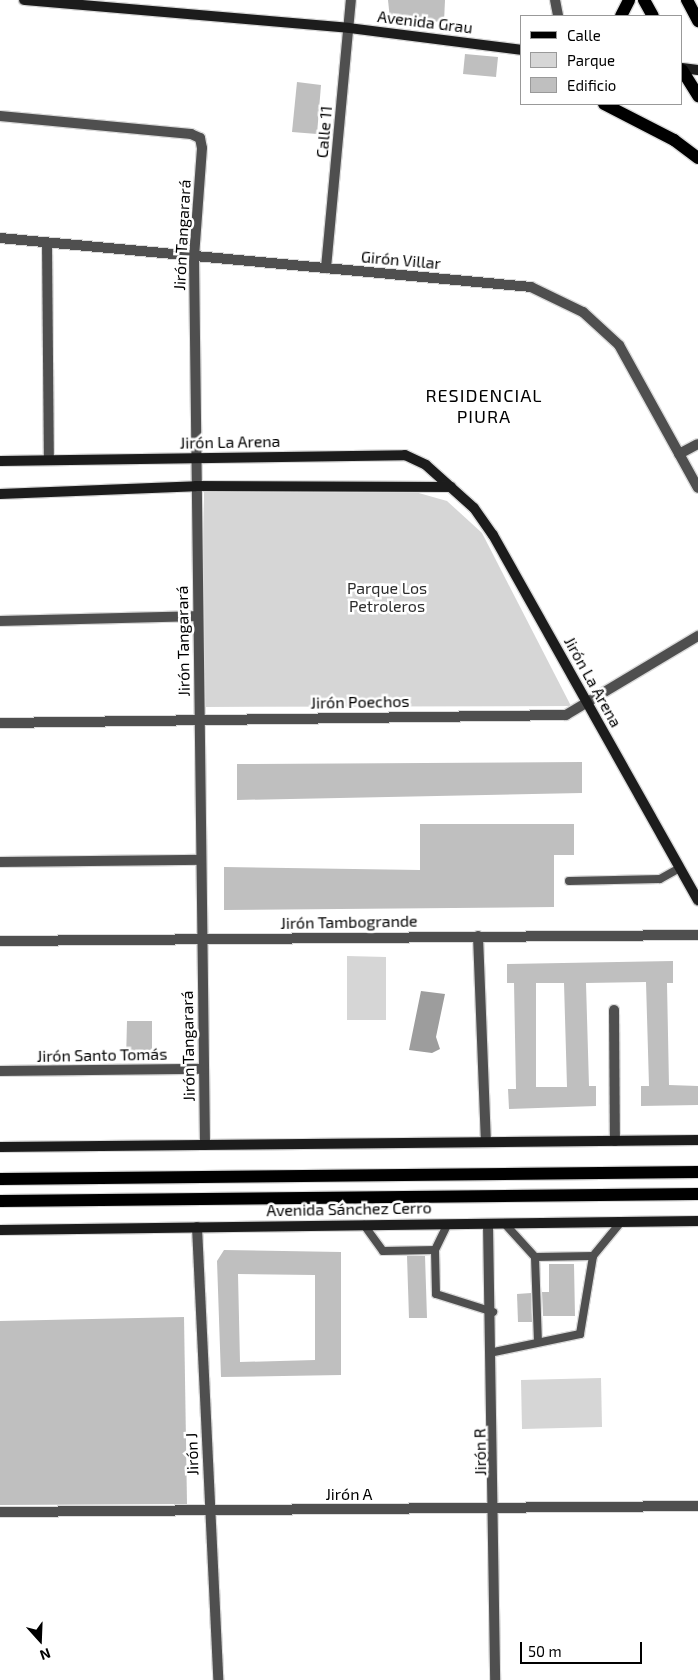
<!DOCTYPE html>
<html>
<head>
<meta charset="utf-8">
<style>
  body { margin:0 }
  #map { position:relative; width:698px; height:1680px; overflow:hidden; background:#fff; font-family:"Exo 2",sans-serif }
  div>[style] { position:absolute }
  .green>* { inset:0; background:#d6d6d6 }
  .water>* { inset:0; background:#9d9d9d }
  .building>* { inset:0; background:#bfbfbf }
  .roads { filter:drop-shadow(1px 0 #dbdbdb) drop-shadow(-1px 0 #dbdbdb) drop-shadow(0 1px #dbdbdb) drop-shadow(0 -1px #dbdbdb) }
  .lane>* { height:8px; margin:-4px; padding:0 4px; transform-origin:4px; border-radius:4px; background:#4f4f4f }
  .street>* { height:10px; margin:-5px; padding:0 5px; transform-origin:5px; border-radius:5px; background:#4f4f4f }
  .secondary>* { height:10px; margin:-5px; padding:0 5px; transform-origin:5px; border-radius:5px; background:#1c1c1c }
  .primary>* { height:12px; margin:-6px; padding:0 6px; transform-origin:6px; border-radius:6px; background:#000 }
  span { translate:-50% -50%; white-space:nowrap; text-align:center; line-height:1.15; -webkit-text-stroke:5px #fff; paint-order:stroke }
  .street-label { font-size:16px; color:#000 }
  .park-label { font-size:16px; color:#2d2d2d }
  .neighbourhood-label { font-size:18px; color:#000; letter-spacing:1px }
  .legend { position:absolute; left:520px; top:15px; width:162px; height:90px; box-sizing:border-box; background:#fff; border:1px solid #999; margin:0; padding:6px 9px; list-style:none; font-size:15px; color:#000 }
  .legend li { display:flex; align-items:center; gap:10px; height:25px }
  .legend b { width:25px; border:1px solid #999 }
  .north { position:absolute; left:15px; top:1615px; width:50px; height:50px; -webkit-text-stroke:4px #fff; paint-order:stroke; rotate:160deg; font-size:14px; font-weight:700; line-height:20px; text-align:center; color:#000 }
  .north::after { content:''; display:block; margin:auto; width:18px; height:22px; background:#000; clip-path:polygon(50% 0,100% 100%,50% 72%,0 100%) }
  .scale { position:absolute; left:520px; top:1642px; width:122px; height:22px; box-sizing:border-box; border:2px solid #000; border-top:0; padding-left:6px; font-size:15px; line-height:18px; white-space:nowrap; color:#000; -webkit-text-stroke:4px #fff; paint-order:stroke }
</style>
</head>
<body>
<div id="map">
  <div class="green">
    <i style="clip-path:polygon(401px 488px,447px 501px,482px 533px,571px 706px,204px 707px,204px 491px)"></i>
    <i style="clip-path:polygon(347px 956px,386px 957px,386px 1020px,347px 1020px)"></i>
    <i style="clip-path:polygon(601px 1378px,602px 1427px,522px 1429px,521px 1380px)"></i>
  </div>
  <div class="water">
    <i style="clip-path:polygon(421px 991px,445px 994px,436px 1037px,440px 1049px,432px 1053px,409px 1050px)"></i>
  </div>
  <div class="building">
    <i style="clip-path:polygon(388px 0,445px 0,444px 22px,390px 19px)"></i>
    <i style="clip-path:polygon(465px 54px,498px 57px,496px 77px,463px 74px)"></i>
    <i style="clip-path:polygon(297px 82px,321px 85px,317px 134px,292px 132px)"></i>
    <i style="clip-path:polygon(582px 762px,582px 793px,237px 800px,237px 764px)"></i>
    <i style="clip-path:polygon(420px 824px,574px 824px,574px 855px,554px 855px,554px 907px,224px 910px,224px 867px,420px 870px)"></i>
    <i style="clip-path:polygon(evenodd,673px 961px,673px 983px,667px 983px,669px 1085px,698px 1086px,698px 1105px,641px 1106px,641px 1086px,649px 1086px,646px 982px,586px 983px,589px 1086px,596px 1086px,596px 1106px,509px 1109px,508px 1089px,516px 1089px,514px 983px,507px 983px,507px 964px,673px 961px,536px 983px,564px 983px,567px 1087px,536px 1087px,536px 983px)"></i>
    <i style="clip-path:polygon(127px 1021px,152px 1021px,152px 1061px,126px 1061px)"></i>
    <i style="clip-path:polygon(evenodd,224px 1250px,341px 1252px,341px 1375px,221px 1377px,217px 1261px,224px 1250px,238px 1274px,315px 1275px,315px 1360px,240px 1362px,238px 1274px)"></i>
    <i style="clip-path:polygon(407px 1256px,425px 1256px,427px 1318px,409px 1318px)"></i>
    <i style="clip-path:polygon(549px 1264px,574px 1264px,575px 1316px,543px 1316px,542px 1292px,549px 1292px)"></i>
    <i style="clip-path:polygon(531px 1293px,532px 1322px,518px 1322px,517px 1294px)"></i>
    <i style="clip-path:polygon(184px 1317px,187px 1504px,0 1505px,0 1321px)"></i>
  </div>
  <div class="roads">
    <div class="lane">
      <i style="left:569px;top:881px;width:91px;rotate:-1.3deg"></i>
      <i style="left:660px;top:879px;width:23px;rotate:-29deg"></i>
      <i style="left:505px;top:1224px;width:45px;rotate:47.7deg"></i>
      <i style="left:535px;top:1257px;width:58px;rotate:-1deg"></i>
      <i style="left:593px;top:1256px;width:44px;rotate:-50.5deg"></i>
      <i style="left:364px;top:1225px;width:32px;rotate:54deg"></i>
      <i style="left:383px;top:1251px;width:52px;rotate:-1.1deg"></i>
      <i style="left:435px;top:1250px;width:28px;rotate:-64deg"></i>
      <i style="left:435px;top:1250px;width:44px;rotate:88.7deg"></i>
      <i style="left:436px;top:1294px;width:60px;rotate:17.5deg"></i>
      <i style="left:535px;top:1257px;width:85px;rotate:88deg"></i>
      <i style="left:494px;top:1352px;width:88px;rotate:-11.8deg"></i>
      <i style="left:580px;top:1334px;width:79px;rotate:-80.5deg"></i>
    </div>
    <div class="street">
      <i style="left:555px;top:0;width:16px;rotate:79deg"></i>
      <i style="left:0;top:116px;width:192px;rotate:5.4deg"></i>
      <i style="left:191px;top:134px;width:10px;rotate:24deg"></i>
      <i style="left:200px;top:138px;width:10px;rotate:79deg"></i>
      <i style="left:202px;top:148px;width:109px;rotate:94.2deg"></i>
      <i style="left:194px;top:257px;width:888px;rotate:89.29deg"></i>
      <i style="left:0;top:238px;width:533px;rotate:5.27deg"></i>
      <i style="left:531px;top:287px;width:58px;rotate:25.7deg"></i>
      <i style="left:583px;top:312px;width:49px;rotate:42.5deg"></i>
      <i style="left:619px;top:345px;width:163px;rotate:61.1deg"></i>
      <i style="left:47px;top:243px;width:217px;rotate:89.5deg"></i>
      <i style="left:326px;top:268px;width:269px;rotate:-84.7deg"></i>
      <i style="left:679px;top:454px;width:21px;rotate:-28deg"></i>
      <i style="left:0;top:621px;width:198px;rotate:-1.4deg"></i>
      <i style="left:0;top:723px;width:566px;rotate:-0.81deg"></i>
      <i style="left:566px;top:715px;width:154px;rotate:-30.9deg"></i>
      <i style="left:0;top:862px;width:201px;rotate:-0.6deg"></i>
      <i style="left:478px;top:936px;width:206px;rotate:87.8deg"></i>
      <i style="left:0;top:941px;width:698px;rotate:-0.49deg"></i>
      <i style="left:614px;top:1010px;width:131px;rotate:89.6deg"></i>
      <i style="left:0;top:1071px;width:204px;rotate:-0.6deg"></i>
      <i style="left:488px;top:1224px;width:456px;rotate:89.1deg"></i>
      <i style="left:197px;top:1227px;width:453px;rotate:87.3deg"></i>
      <i style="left:0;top:1512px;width:698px;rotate:-0.49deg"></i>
    </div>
    <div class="secondary">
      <i style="left:24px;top:0;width:326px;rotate:4.9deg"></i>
      <i style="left:349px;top:28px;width:174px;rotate:7.2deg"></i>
      <i style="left:682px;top:68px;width:16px;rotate:7deg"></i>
      <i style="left:0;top:461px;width:405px;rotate:-0.8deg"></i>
      <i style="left:405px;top:455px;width:23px;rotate:25deg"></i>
      <i style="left:426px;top:465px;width:64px;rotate:41.9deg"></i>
      <i style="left:474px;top:508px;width:33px;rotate:55deg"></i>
      <i style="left:493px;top:535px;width:419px;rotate:60.7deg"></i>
      <i style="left:0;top:494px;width:196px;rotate:-2.3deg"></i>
      <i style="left:196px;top:486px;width:255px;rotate:0.2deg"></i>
      <i style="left:0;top:1147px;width:698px;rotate:-0.57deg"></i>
      <i style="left:0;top:1230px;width:698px;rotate:-0.74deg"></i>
    </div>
    <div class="primary">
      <i style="left:644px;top:0;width:18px;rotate:61deg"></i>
      <i style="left:687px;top:0;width:24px;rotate:62deg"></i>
      <i style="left:621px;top:16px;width:18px;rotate:-63deg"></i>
      <i style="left:682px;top:70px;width:31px;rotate:58deg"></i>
      <i style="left:604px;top:104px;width:79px;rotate:27.2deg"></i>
      <i style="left:674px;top:140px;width:30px;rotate:37deg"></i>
      <i style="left:0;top:1179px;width:698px;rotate:-0.57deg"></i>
      <i style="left:0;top:1201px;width:698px;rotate:-0.57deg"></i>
    </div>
  </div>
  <div class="street-label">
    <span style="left:425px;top:22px;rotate:7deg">Avenida Grau</span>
    <span style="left:324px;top:132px;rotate:-85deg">Calle 11</span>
    <span style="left:182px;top:235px;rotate:-87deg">Jirón Tangarará</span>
    <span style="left:401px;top:260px;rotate:5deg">Girón Villar</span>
    <span style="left:230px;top:442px;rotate:-1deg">Jirón La Arena</span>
    <span style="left:183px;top:641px;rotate:-91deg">Jirón Tangarará</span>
    <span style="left:593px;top:682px;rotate:61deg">Jirón La Arena</span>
    <span style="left:360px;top:702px;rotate:-1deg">Jirón Poechos</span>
    <span style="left:349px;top:922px;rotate:-1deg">Jirón Tambogrande</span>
    <span style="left:188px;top:1046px;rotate:-91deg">Jirón Tangarará</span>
    <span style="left:102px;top:1055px;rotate:-1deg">Jirón Santo Tomás</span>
    <span style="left:349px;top:1209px;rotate:-1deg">Avenida Sánchez Cerro</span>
    <span style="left:480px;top:1452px;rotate:-91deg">Jirón R</span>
    <span style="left:192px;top:1454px;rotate:-92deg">Jirón J</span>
    <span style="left:349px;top:1494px">Jirón A</span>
  </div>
  <div class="park-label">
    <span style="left:387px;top:597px">Parque Los<br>Petroleros</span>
  </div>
  <div class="neighbourhood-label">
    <span style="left:484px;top:406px">RESIDENCIAL<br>PIURA</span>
  </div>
  <ul class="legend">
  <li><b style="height:6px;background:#000"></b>Calle</li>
  <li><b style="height:14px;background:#d6d6d6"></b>Parque</li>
  <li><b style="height:14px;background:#bfbfbf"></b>Edificio</li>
  </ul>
  <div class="north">N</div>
  <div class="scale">50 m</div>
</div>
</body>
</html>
